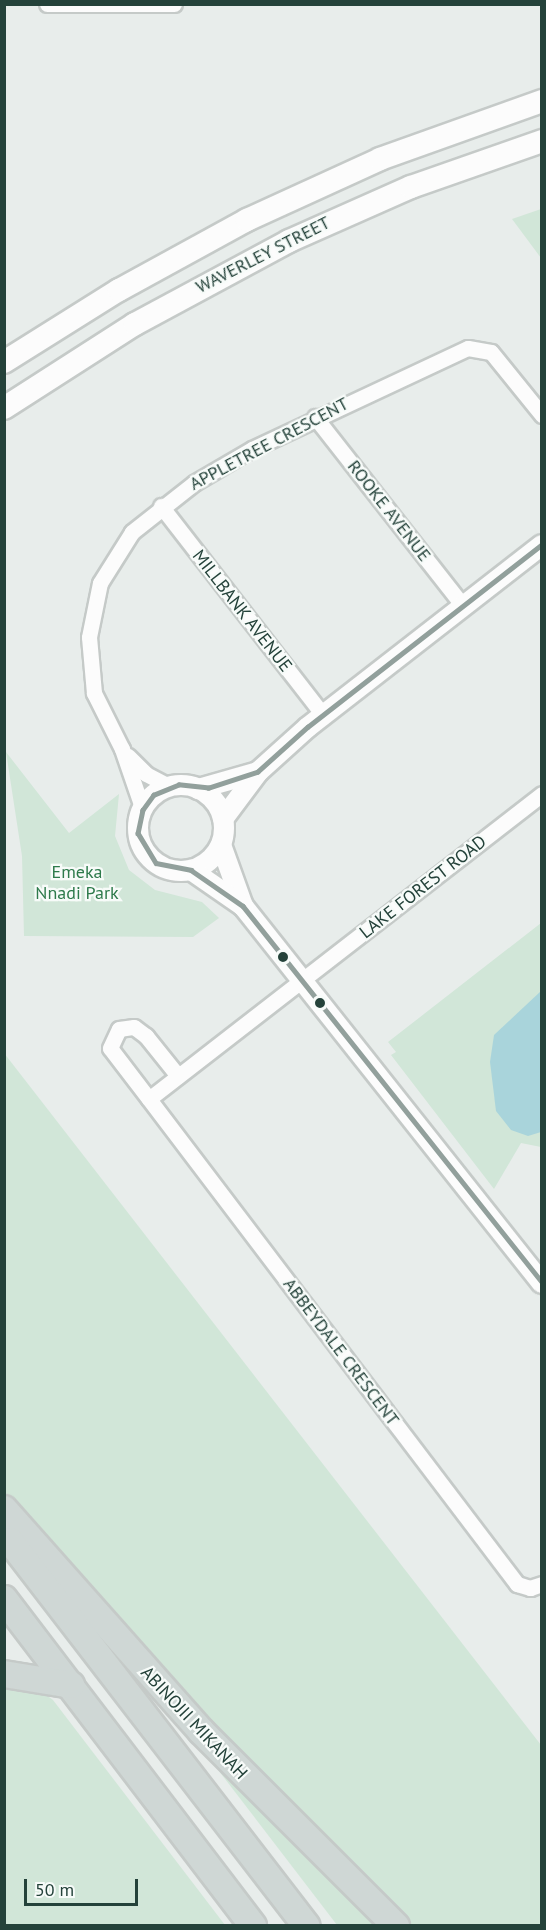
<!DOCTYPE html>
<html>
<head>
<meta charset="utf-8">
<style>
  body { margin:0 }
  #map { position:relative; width:546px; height:1930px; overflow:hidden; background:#e8edeb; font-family:"PT Sans",sans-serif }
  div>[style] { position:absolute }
  .green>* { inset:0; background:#d1e6d8 }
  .water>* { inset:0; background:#a9d4db }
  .roads { filter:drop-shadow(2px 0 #c5cac8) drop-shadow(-2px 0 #c5cac8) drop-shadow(0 2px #c5cac8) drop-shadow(0 -2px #c5cac8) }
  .minor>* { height:15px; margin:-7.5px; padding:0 7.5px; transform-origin:7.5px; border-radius:7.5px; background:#fcfcfc }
  .tertiary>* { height:20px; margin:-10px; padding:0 10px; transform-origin:10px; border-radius:10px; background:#fcfcfc }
  .tertiary>.ring { margin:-10px; padding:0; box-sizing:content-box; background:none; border:20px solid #fcfcfc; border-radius:50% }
  .secondary>* { height:22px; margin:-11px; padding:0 11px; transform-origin:11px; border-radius:11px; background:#fcfcfc }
  .primary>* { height:26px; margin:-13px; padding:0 13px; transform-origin:13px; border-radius:13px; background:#cfd7d5 }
  .bus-1>* { height:4.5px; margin:-2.25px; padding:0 2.25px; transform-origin:2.25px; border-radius:2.25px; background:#92a09c }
  .dots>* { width:16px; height:16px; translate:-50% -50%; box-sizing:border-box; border:3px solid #f7fbf9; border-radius:50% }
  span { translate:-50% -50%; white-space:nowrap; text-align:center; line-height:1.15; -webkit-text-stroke:4.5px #f7fbf9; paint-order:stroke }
  .street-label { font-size:18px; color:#24423a }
  .park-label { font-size:18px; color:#2d7a4b }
  .frame { position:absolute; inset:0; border:6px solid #24423a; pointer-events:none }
  .scale { position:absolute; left:24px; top:1879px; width:114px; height:27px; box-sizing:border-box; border:3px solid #24423a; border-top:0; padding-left:8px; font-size:18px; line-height:21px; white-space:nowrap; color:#24423a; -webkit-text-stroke:4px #f7fbf9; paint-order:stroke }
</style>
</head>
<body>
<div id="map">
  <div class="green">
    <i style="clip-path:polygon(541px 209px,542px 209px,541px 258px,512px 219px)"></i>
    <i style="clip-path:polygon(6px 752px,69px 833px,119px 794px,115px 836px,129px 870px,155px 890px,202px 902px,219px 918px,193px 937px,24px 936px,22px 856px)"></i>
    <i style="clip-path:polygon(541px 923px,541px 1147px,521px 1143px,494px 1189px,391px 1055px,396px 1052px,388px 1042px)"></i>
    <i style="clip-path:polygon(4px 1053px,541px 1745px,541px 1925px,337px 1925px,5px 1492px)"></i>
    <i style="clip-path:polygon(14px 1686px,41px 1691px,53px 1700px,225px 1925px,5px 1925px,4px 1687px)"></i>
  </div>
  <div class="water">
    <i style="clip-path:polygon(541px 991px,541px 1132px,528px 1136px,511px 1130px,496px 1111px,490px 1062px,494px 1035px)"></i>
  </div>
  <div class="roads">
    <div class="minor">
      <i style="left:47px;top:4px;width:127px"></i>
      <i style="left:315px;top:417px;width:240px;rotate:51.9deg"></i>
      <i style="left:161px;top:506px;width:264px;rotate:52.2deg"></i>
      <i style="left:128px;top:756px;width:25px;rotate:45deg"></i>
      <i style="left:146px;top:774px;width:27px;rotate:28deg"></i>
      <i style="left:542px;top:794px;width:497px;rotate:142.2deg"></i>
      <i style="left:149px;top:1099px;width:609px;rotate:52.81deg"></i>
      <i style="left:517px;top:1584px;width:14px;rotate:17deg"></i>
      <i style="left:530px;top:1588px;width:13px;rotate:-18deg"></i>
      <i style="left:143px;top:810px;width:65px;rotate:-109deg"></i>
      <i style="left:122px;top:749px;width:63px;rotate:-116.6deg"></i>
      <i style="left:94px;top:693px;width:56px;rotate:-95.1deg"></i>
      <i style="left:89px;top:637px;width:55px;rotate:-78.5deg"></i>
      <i style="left:100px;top:583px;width:60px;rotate:-57.9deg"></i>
      <i style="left:132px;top:532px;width:79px;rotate:-38.3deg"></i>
      <i style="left:194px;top:483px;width:67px;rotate:-30.4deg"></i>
      <i style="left:252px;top:449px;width:238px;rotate:-25.1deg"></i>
      <i style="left:468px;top:348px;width:23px;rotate:10deg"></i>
      <i style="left:491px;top:352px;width:81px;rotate:51deg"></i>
      <i style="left:149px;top:1099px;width:64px;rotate:-127.4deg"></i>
      <i style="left:110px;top:1048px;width:21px;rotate:-65deg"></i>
      <i style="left:119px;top:1029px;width:15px;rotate:-8deg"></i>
      <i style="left:134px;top:1027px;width:15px;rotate:37deg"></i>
      <i style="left:146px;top:1036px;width:51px;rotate:51.3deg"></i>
    </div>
    <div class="tertiary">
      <i class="ring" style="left:138px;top:785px;width:66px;height:66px"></i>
      <i style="left:198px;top:789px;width:62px;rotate:-15.8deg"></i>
      <i style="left:223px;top:819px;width:59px;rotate:-53.3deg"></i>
      <i style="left:258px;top:772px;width:67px;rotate:-42deg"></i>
      <i style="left:308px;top:727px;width:296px;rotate:-37.9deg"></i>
      <i style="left:221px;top:845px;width:65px;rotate:70.2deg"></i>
      <i style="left:243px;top:906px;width:481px;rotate:51.6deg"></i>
      <i style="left:191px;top:870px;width:63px;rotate:34.7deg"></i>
    </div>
    <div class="secondary">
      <i style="left:4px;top:362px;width:136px;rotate:-32.1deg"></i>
      <i style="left:119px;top:290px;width:146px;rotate:-28.7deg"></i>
      <i style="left:247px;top:220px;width:146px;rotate:-24.6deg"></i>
      <i style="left:380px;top:159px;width:172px;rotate:-19.7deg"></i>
      <i style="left:4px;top:408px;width:156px;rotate:-32.7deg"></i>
      <i style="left:135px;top:324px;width:175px;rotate:-28.3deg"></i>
      <i style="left:289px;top:241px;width:133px;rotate:-23.9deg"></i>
      <i style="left:411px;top:187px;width:139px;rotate:-19.3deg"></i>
    </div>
    <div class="primary">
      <i style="left:4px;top:1509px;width:297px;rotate:48.4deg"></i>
      <i style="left:201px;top:1731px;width:276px;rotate:45deg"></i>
      <i style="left:10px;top:1541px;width:486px;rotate:52.4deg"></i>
      <i style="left:4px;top:1599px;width:411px;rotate:52.7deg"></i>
      <i style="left:4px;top:1674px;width:68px;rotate:9.3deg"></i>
    </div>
  </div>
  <div class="bus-1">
    <i style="left:542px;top:545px;width:296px;rotate:142.1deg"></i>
    <i style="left:308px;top:727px;width:67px;rotate:138deg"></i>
    <i style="left:258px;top:772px;width:52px;rotate:161.9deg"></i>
    <i style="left:209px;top:788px;width:30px;rotate:-174deg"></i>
    <i style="left:179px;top:785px;width:27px;rotate:158deg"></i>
    <i style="left:154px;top:795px;width:19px;rotate:126deg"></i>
    <i style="left:143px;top:810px;width:24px;rotate:102deg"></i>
    <i style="left:138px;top:833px;width:35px;rotate:59deg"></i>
    <i style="left:156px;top:863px;width:36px;rotate:11deg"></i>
    <i style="left:191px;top:870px;width:63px;rotate:34.7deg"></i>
    <i style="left:243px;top:906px;width:480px;rotate:51.5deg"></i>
  </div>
  <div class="dots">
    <i style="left:283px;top:957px;background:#24423a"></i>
    <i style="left:320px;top:1003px;background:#24423a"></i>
  </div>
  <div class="street-label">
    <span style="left:263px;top:255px;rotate:-27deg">WAVERLEY STREET</span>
    <span style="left:269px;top:444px;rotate:-28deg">APPLETREE CRESCENT</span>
    <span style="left:389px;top:511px;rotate:52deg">ROOKE AVENUE</span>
    <span style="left:242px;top:611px;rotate:52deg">MILLBANK AVENUE</span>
    <span style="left:423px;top:887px;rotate:-38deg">LAKE FOREST ROAD</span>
    <span style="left:341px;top:1352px;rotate:53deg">ABBEYDALE CRESCENT</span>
    <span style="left:194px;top:1723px;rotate:47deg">ABINOJII MIKANAH</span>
  </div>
  <div class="park-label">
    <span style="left:77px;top:883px">Emeka<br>Nnadi Park</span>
  </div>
  <div class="frame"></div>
  <div class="scale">50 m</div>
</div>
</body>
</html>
